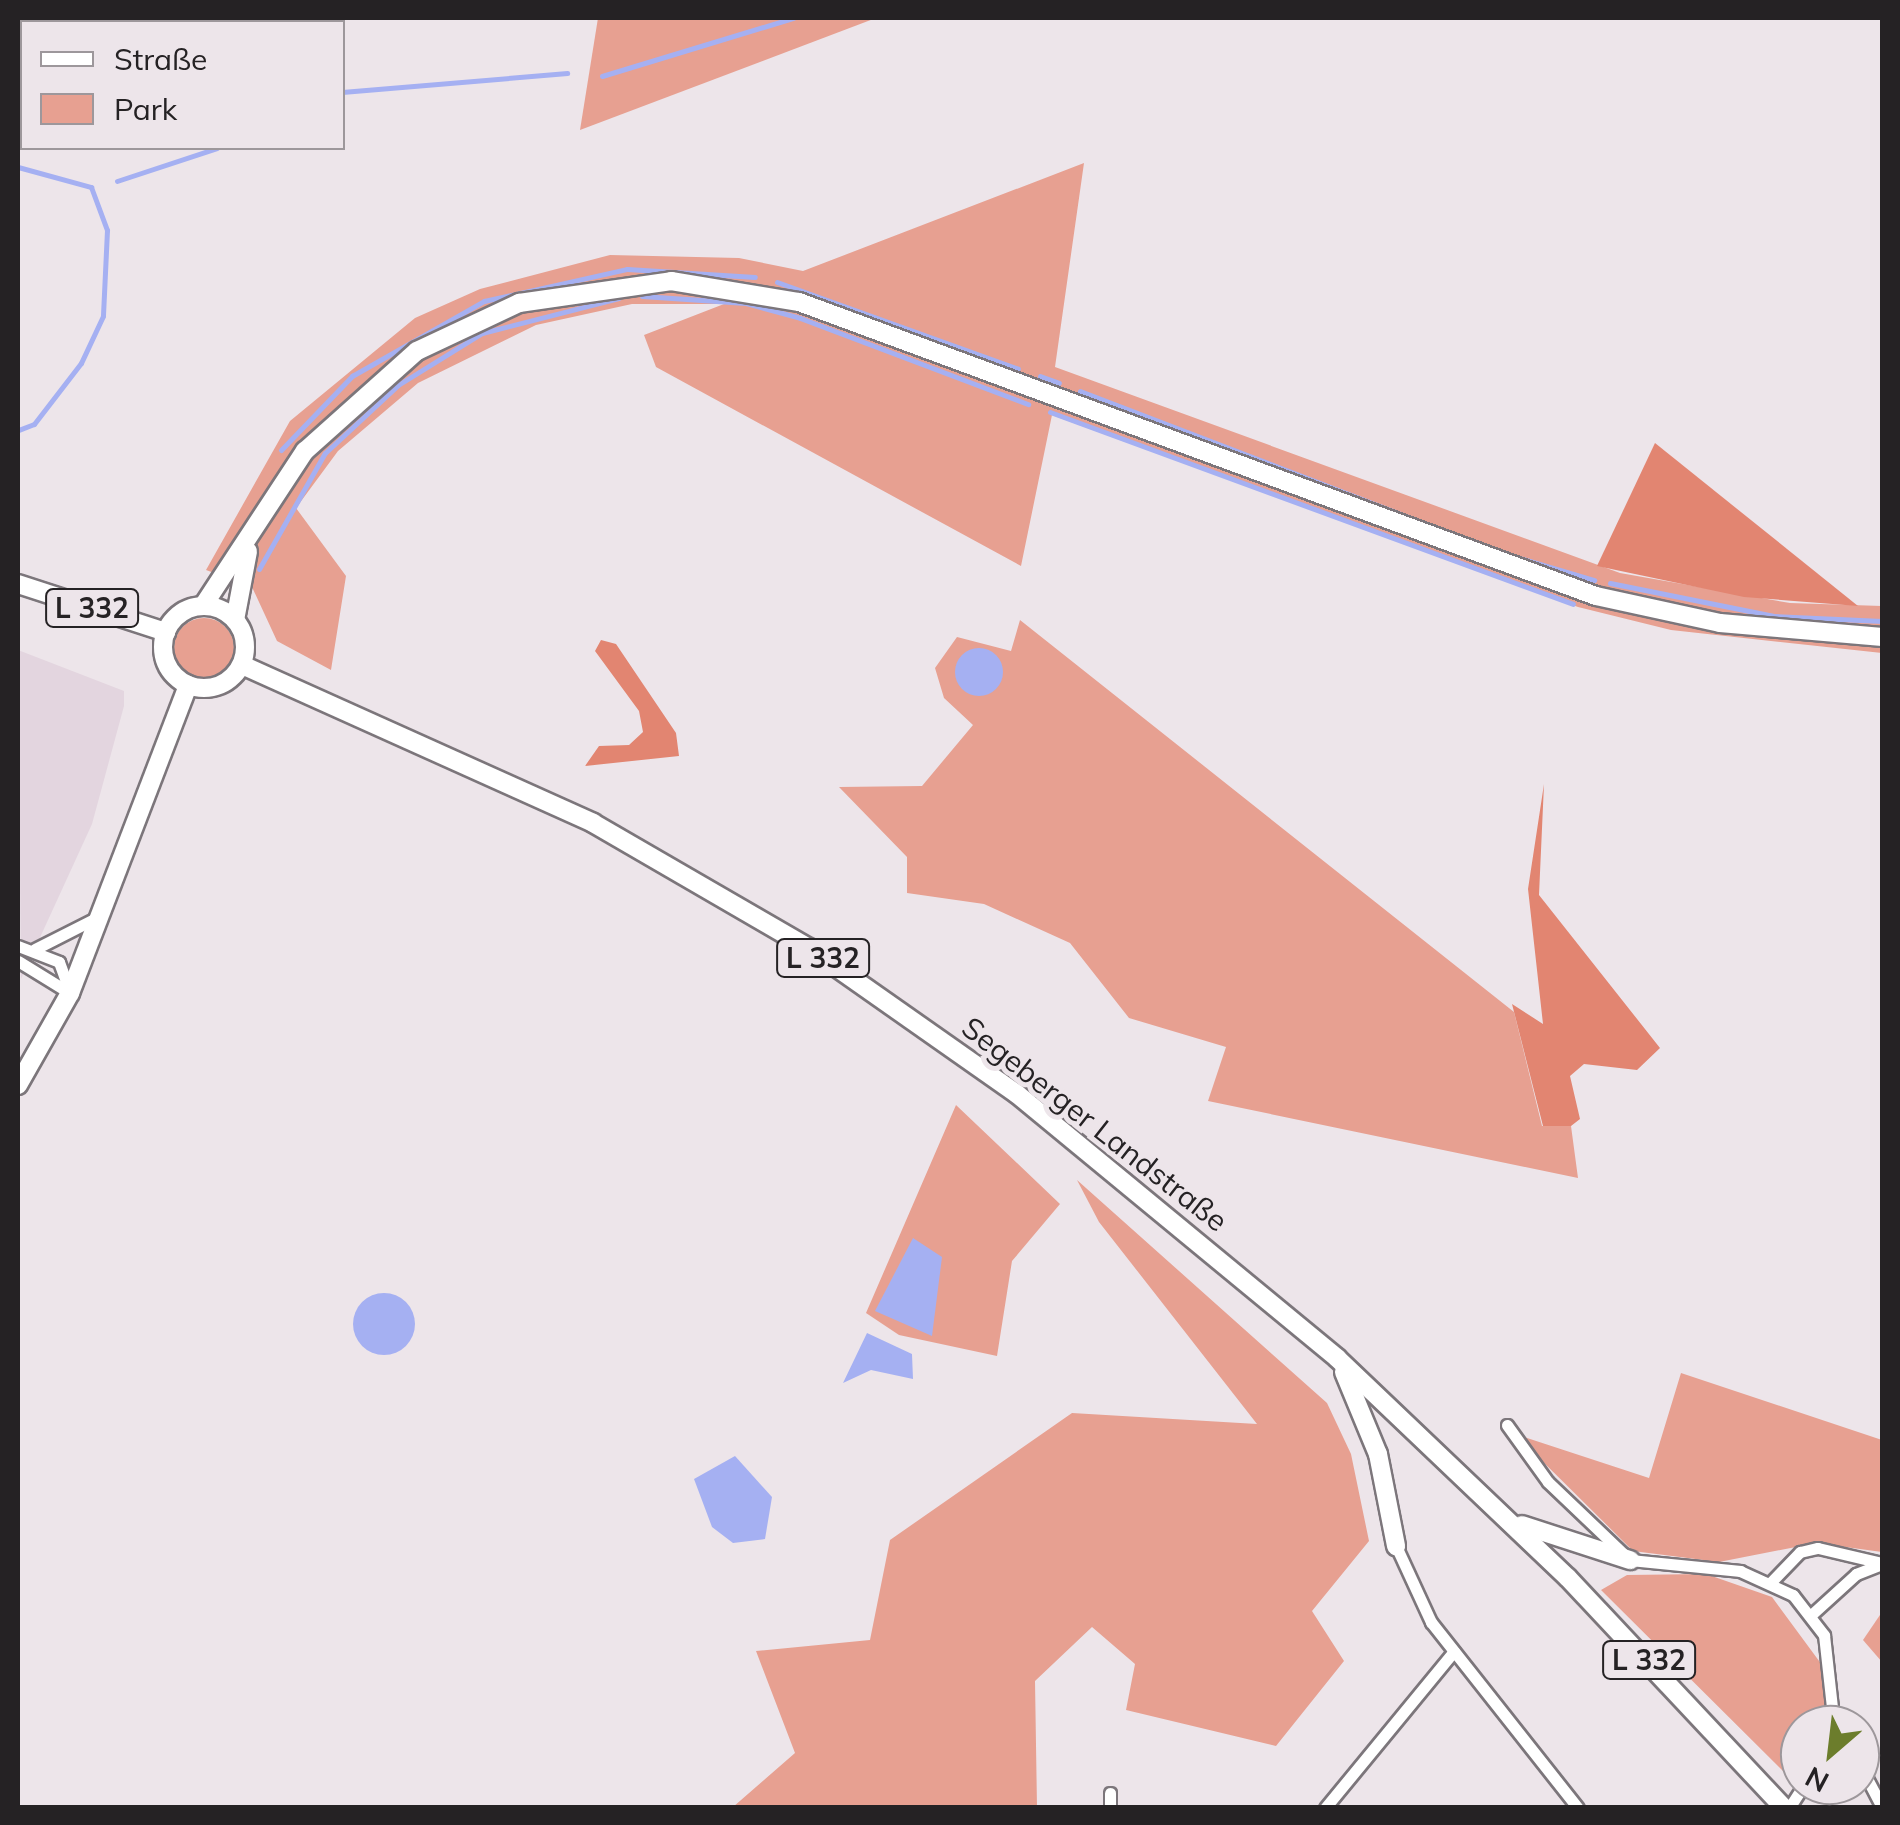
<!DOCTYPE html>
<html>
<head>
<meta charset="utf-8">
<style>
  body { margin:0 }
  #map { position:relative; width:1900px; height:1825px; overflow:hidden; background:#ede5ea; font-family:Mulish,sans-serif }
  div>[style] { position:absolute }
  .built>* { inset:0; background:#e3d5df }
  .green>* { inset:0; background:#e7a091 }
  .round { border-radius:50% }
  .forest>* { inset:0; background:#e28571 }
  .water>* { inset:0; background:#a5b0f2 }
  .stream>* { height:5px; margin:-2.5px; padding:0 2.5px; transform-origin:2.5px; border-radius:2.5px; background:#a5b0f2 }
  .roads { filter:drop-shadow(2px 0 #7c767b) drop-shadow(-2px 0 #7c767b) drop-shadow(0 2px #7c767b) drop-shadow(0 -2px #7c767b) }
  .street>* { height:11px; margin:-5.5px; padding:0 5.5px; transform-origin:5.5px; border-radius:5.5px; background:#fff }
  .secondary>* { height:18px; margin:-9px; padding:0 9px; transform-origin:9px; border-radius:9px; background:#fff }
  .primary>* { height:18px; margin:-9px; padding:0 9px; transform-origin:9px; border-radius:9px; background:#fff }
  .primary>.ring { margin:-9px; padding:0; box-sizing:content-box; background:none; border:18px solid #fff; border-radius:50% }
  span { translate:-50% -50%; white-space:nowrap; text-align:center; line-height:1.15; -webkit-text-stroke:10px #ede5ea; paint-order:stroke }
  .shield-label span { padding:2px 8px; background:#ede5ea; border:2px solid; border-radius:8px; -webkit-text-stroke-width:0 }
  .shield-label { font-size:28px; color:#252224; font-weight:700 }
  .street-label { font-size:30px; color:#252224 }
  .frame { position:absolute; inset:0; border:20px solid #252224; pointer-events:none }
  .legend { position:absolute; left:20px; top:20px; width:325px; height:130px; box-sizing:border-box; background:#ede5ea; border:2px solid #9d979b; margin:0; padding:12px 18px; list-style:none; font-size:30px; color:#252224 }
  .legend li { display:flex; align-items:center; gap:20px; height:50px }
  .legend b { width:50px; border:2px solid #9d979b }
  .north { position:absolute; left:1780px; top:1705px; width:100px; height:100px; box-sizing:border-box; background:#ede5ea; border:2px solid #9d979b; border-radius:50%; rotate:208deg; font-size:28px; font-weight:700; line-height:40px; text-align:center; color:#252224 }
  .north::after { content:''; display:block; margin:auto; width:35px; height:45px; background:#6c7d2c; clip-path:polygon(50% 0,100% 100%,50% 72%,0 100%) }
</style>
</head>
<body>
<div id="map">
  <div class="built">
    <i style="clip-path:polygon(18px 650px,124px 691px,124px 706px,92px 824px,21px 979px)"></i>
  </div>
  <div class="green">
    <i style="clip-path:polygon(598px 18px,876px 18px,580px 130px)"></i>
    <i style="clip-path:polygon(1084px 163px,1055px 367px,1620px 573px,1790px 603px,1882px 606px,1882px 653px,1671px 630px,1578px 607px,1052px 415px,1021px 566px,656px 367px,644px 335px,724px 304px,632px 304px,536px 325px,418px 383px,338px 451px,296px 508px,346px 576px,331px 670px,277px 641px,252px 587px,206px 570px,290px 421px,415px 318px,480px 289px,610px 255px,739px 258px,803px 271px)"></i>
    <i class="round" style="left:174px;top:618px;width:60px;height:60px"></i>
    <i style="clip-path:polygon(1020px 620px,1514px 1012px,1542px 1126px,1571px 1126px,1578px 1178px,1208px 1101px,1226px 1047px,1129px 1018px,1070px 943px,984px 904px,907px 893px,907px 857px,839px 787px,922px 786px,973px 725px,944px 698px,935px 668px,957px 637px,1011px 651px)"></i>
    <i style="clip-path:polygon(956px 1105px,1060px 1204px,1012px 1261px,997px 1356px,899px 1335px,866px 1313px)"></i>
    <i style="clip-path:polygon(1077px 1180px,1327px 1403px,1351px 1454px,1369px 1541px,1312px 1611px,1344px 1661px,1276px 1746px,1126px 1710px,1135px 1664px,1092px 1627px,1035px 1681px,1037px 1807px,733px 1807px,795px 1753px,756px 1651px,870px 1640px,890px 1540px,1072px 1413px,1257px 1424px,1099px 1222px)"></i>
    <i style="clip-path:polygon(1681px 1373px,1882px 1440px,1882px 1552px,1816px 1543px,1719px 1562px,1633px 1551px,1515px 1434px,1649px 1478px)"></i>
    <i style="clip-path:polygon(1706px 1574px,1772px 1597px,1822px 1665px,1828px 1705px,1823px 1725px,1800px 1725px,1794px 1782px,1601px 1590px,1627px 1575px)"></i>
    <i style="clip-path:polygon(1882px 1612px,1882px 1662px,1863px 1640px)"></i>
  </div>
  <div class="forest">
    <i style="clip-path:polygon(1655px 443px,1858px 606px,1744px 597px,1597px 566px)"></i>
    <i style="clip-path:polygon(601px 640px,616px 644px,676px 733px,679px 756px,585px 766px,599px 746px,629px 745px,643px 732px,639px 711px,595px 651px)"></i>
    <i style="clip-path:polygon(1544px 784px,1539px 895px,1660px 1048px,1637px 1070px,1584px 1064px,1570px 1076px,1580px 1119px,1571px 1126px,1543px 1126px,1512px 1004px,1543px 1024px,1528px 889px)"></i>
  </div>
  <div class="water">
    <i class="round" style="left:955px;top:648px;width:48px;height:48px"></i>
    <i style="clip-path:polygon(913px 1238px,942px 1257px,932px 1336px,875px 1311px)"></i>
    <i class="round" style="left:353px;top:1293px;width:62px;height:62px"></i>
    <i style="clip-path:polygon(867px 1333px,912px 1354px,913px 1379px,871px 1370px,843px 1383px)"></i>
    <i style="clip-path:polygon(735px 1456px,772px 1497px,765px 1539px,733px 1543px,712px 1527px,694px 1479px)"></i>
  </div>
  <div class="stream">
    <i style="left:602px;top:76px;width:200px;rotate:-16.9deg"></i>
    <i style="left:342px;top:92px;width:226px;rotate:-4.8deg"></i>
    <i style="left:18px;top:167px;width:76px;rotate:15.3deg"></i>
    <i style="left:91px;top:187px;width:46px;rotate:69.6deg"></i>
    <i style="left:107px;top:230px;width:86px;rotate:92.7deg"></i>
    <i style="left:103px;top:316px;width:52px;rotate:115.1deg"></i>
    <i style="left:81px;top:363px;width:77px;rotate:127.6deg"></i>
    <i style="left:34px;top:424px;width:17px;rotate:159deg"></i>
    <i style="left:117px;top:181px;width:105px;rotate:-18.3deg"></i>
    <i style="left:777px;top:282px;width:256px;rotate:19.8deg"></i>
    <i style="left:642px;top:296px;width:104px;rotate:3.9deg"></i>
    <i style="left:746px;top:303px;width:56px;rotate:15.5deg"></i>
    <i style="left:800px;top:318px;width:244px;rotate:20.7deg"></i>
    <i style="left:1040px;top:376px;width:20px;rotate:20deg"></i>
    <i style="left:1080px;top:391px;width:399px;rotate:21deg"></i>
    <i style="left:1050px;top:412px;width:557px;rotate:20.16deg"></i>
    <i style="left:281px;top:450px;width:103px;rotate:-46.2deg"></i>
    <i style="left:352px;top:376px;width:152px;rotate:-29.6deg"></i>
    <i style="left:484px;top:301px;width:147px;rotate:-12.6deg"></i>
    <i style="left:627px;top:269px;width:128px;rotate:3.6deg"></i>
    <i style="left:1506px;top:554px;width:92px;rotate:16.5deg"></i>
    <i style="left:259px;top:569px;width:133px;rotate:-60.4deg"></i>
    <i style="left:325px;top:453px;width:100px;rotate:-43deg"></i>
    <i style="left:398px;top:385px;width:99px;rotate:-31.8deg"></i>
    <i style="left:482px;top:333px;width:141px;rotate:-14.3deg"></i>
    <i style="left:1610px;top:583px;width:166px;rotate:11.4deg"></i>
    <i style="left:1773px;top:616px;width:109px;rotate:2.6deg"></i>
  </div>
  <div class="roads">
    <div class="street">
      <i style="left:18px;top:946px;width:44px;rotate:21.3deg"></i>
      <i style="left:59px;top:962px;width:29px;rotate:70deg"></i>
      <i style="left:35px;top:949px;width:71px;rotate:-26.9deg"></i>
      <i style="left:18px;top:961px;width:61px;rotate:31.6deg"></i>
      <i style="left:1507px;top:1425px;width:70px;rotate:54.3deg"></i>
      <i style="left:1548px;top:1482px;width:113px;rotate:43.6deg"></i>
      <i style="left:1630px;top:1560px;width:111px;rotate:5.7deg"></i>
      <i style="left:1740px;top:1571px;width:58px;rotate:24.4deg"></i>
      <i style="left:1793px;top:1595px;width:51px;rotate:52.2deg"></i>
      <i style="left:1824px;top:1635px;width:91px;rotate:83.7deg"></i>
      <i style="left:1396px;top:1546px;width:84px;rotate:65.3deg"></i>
      <i style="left:1431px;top:1622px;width:237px;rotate:51.7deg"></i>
      <i style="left:1771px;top:1582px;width:42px;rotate:-46deg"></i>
      <i style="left:1800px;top:1552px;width:18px;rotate:-13deg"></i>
      <i style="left:1818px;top:1548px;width:66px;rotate:13.2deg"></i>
      <i style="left:1811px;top:1615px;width:61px;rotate:-42.3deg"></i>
      <i style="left:1856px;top:1574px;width:28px;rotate:-21deg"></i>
      <i style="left:1860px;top:1765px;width:47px;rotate:62.4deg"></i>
      <i style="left:1110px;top:1808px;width:15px;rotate:-90deg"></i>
      <i style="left:1325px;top:1808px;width:203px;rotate:-50.6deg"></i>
      <i style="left:1789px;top:1808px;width:27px;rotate:-57deg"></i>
    </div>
    <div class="secondary">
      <i style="left:203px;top:606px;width:186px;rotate:-56.7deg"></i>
      <i style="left:305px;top:451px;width:150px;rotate:-41.8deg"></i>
      <i style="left:417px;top:351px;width:113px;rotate:-25.2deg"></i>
      <i style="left:519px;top:303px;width:154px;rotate:-8.2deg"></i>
      <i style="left:671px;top:281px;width:130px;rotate:9.3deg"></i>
      <i style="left:799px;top:302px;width:849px;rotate:20.25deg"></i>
      <i style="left:1596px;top:596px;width:127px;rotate:12.3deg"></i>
      <i style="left:1720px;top:623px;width:163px;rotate:4.9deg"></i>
      <i style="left:235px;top:620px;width:70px;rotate:-79.3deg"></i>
      <i style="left:18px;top:1085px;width:106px;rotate:-60.5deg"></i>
      <i style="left:70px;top:993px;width:330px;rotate:-69deg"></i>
    </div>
    <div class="primary">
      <i style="left:18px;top:584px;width:156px;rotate:18deg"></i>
      <i class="ring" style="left:163px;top:606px;width:64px;height:64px"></i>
      <i style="left:242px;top:665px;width:385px;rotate:24.2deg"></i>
      <i style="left:593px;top:823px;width:250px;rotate:30.1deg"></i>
      <i style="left:809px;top:948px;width:254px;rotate:35.1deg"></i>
      <i style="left:1017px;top:1094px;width:415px;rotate:39.5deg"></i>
      <i style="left:1337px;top:1358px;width:319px;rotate:43.6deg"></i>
      <i style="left:1568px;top:1578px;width:316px;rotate:46.8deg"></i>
      <i style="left:1344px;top:1372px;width:89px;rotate:67.5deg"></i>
      <i style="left:1378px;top:1454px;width:94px;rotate:78.9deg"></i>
      <i style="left:1522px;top:1525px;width:114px;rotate:18deg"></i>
    </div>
  </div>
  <div class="shield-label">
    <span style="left:92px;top:608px">L 332</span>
    <span style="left:823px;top:958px">L 332</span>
    <span style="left:1649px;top:1660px">L 332</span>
  </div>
  <div class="street-label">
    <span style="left:1095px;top:1124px;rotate:38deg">Segeberger Landstraße</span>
  </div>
  <div class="frame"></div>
  <ul class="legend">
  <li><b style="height:12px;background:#fff"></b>Straße</li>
  <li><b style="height:28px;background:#e7a091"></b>Park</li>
  </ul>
  <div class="north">N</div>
</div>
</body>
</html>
